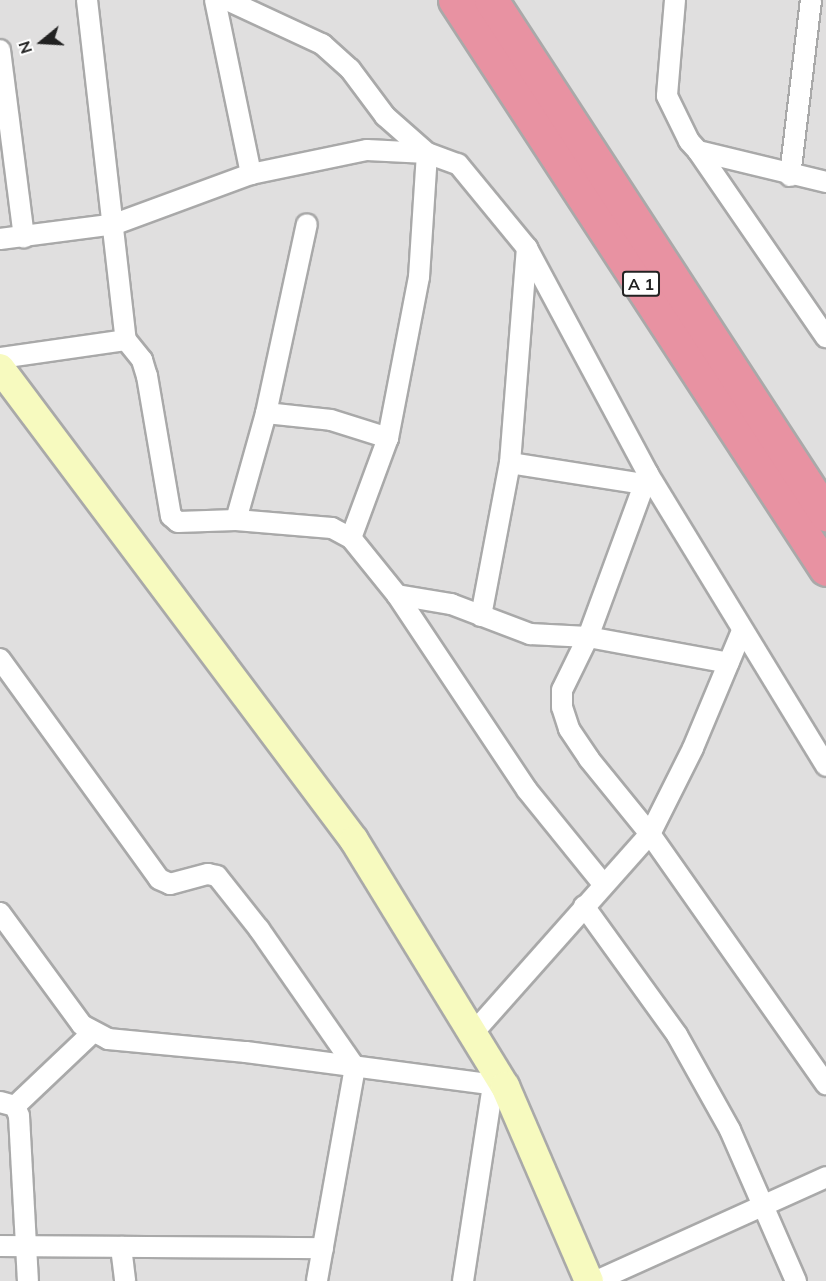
<!DOCTYPE html>
<html>
<head>
<meta charset="utf-8">
<style>
  body { margin:0 }
  #map { position:relative; width:826px; height:1281px; overflow:hidden; background:#f2efe9; font-family:Mulish,sans-serif }
  div>[style] { position:absolute }
  .residential>* { inset:0; background:#e0dfdf }
  .roads { filter:drop-shadow(2px 0 #a9a9a9) drop-shadow(-2px 0 #a9a9a9) drop-shadow(0 2px #a9a9a9) drop-shadow(0 -2px #a9a9a9) }
  .street>* { height:20px; margin:-10px; padding:0 10px; transform-origin:10px; border-radius:10px; background:#fff }
  .secondary>* { height:28px; margin:-14px; padding:0 14px; transform-origin:14px; border-radius:14px; background:#f7fabf }
  .highway>* { height:33px; margin:-16.5px; padding:0 16.5px; transform-origin:16.5px; border-radius:16.5px; background:#e892a2 }
  span { translate:-50% -50%; white-space:nowrap; text-align:center; line-height:1.15; -webkit-text-stroke:5px #fff; paint-order:stroke }
  .shield-label span { padding:2px 4px; background:#fff; border:2px solid; border-radius:4px; -webkit-text-stroke-width:0 }
  .shield-label { font-size:16px; color:#222; font-weight:700 }
  .north { position:absolute; left:12px; top:12px; width:60px; height:60px; -webkit-text-stroke:4px #fff; paint-order:stroke; rotate:252deg; font-size:16px; font-weight:700; line-height:24px; text-align:center; color:#222 }
  .north::after { content:''; display:block; margin:auto; width:21px; height:27px; background:#222; clip-path:polygon(50% 0,100% 100%,50% 72%,0 100%) }
</style>
</head>
<body>
<div id="map">
  <div class="residential">
    <i style="clip-path:polygon(0 0,826px 0,826px 1281px,0 1281px)"></i>
  </div>
  <div class="roads">
    <div class="street">
      <i style="left:87px;top:0;width:342px;rotate:83.5deg"></i>
      <i style="left:126px;top:340px;width:26px;rotate:51deg"></i>
      <i style="left:142px;top:360px;width:17px;rotate:73deg"></i>
      <i style="left:147px;top:376px;width:142px;rotate:80.3deg"></i>
      <i style="left:171px;top:516px;width:9px;rotate:41deg"></i>
      <i style="left:178px;top:522px;width:58px;rotate:-2deg"></i>
      <i style="left:236px;top:520px;width:96px;rotate:4.8deg"></i>
      <i style="left:332px;top:528px;width:21px;rotate:28deg"></i>
      <i style="left:351px;top:538px;width:73px;rotate:51.1deg"></i>
      <i style="left:397px;top:595px;width:234px;rotate:56.3deg"></i>
      <i style="left:527px;top:790px;width:122px;rotate:51deg"></i>
      <i style="left:215px;top:0;width:178px;rotate:78.3deg"></i>
      <i style="left:227px;top:0;width:105px;rotate:24.9deg"></i>
      <i style="left:322px;top:44px;width:38px;rotate:42deg"></i>
      <i style="left:350px;top:69px;width:59px;rotate:53.3deg"></i>
      <i style="left:385px;top:116px;width:56px;rotate:41.4deg"></i>
      <i style="left:675px;top:0;width:96px;rotate:94.8deg"></i>
      <i style="left:667px;top:96px;width:50px;rotate:63.9deg"></i>
      <i style="left:689px;top:141px;width:13px;rotate:48deg"></i>
      <i style="left:698px;top:151px;width:132px;rotate:13.6deg"></i>
      <i style="left:0;top:50px;width:189px;rotate:82.7deg"></i>
      <i style="left:698px;top:151px;width:226px;rotate:55.5deg"></i>
      <i style="left:790px;top:176px;width:177px;rotate:-83.2deg"></i>
      <i style="left:0;top:239px;width:116px;rotate:-7.4deg"></i>
      <i style="left:115px;top:224px;width:145px;rotate:-20.2deg"></i>
      <i style="left:251px;top:174px;width:118px;rotate:-11.7deg"></i>
      <i style="left:367px;top:150px;width:60px;rotate:2.9deg"></i>
      <i style="left:427px;top:153px;width:33px;rotate:20deg"></i>
      <i style="left:458px;top:164px;width:109px;rotate:50.6deg"></i>
      <i style="left:527px;top:248px;width:256px;rotate:61.8deg"></i>
      <i style="left:648px;top:474px;width:342px;rotate:58.6deg"></i>
      <i style="left:0;top:358px;width:127px;rotate:-8.1deg"></i>
      <i style="left:266px;top:413px;width:65px;rotate:6.1deg"></i>
      <i style="left:331px;top:420px;width:60px;rotate:17.5deg"></i>
      <i style="left:510px;top:463px;width:136px;rotate:8.9deg"></i>
      <i style="left:648px;top:474px;width:174px;rotate:110.2deg"></i>
      <i style="left:588px;top:637px;width:59px;rotate:116.1deg"></i>
      <i style="left:562px;top:690px;width:17px;rotate:90deg"></i>
      <i style="left:562px;top:707px;width:23px;rotate:72deg"></i>
      <i style="left:569px;top:729px;width:36px;rotate:56deg"></i>
      <i style="left:589px;top:759px;width:97px;rotate:50.9deg"></i>
      <i style="left:650px;top:834px;width:306px;rotate:54.9deg"></i>
      <i style="left:236px;top:520px;width:111px;rotate:-74.3deg"></i>
      <i style="left:266px;top:413px;width:193px;rotate:-77.8deg"></i>
      <i style="left:351px;top:538px;width:107px;rotate:-69.7deg"></i>
      <i style="left:388px;top:438px;width:164px;rotate:-79.1deg"></i>
      <i style="left:419px;top:277px;width:124px;rotate:-86.3deg"></i>
      <i style="left:397px;top:595px;width:55px;rotate:9.5deg"></i>
      <i style="left:451px;top:604px;width:85px;rotate:20.8deg"></i>
      <i style="left:530px;top:634px;width:58px;rotate:3deg"></i>
      <i style="left:588px;top:637px;width:143px;rotate:10.4deg"></i>
      <i style="left:481px;top:616px;width:156px;rotate:-79.3deg"></i>
      <i style="left:510px;top:463px;width:216px;rotate:-85.5deg"></i>
      <i style="left:0;top:659px;width:271px;rotate:54.1deg"></i>
      <i style="left:159px;top:879px;width:12px;rotate:24deg"></i>
      <i style="left:170px;top:884px;width:39px;rotate:-15deg"></i>
      <i style="left:208px;top:874px;width:9px;rotate:13deg"></i>
      <i style="left:217px;top:876px;width:68px;rotate:51.6deg"></i>
      <i style="left:259px;top:929px;width:168px;rotate:55.2deg"></i>
      <i style="left:355px;top:1067px;width:217px;rotate:100.1deg"></i>
      <i style="left:584px;top:906px;width:159px;rotate:54.2deg"></i>
      <i style="left:677px;top:1035px;width:109px;rotate:60.8deg"></i>
      <i style="left:730px;top:1130px;width:165px;rotate:66.4deg"></i>
      <i style="left:0;top:913px;width:139px;rotate:53.8deg"></i>
      <i style="left:82px;top:1025px;width:30px;rotate:28deg"></i>
      <i style="left:108px;top:1039px;width:139px;rotate:5.4deg"></i>
      <i style="left:246px;top:1052px;width:261px;rotate:7.5deg"></i>
      <i style="left:474px;top:1032px;width:265px;rotate:-48.4deg"></i>
      <i style="left:650px;top:834px;width:96px;rotate:-63.4deg"></i>
      <i style="left:693px;top:748px;width:127px;rotate:-67.3deg"></i>
      <i style="left:0;top:1102px;width:16px;rotate:15deg"></i>
      <i style="left:15px;top:1106px;width:11px;rotate:68deg"></i>
      <i style="left:19px;top:1116px;width:165px;rotate:86.9deg"></i>
      <i style="left:15px;top:1106px;width:106px;rotate:-43.5deg"></i>
      <i style="left:0;top:1246px;width:323px;rotate:0.4deg"></i>
      <i style="left:121px;top:1247px;width:34px;rotate:83deg"></i>
      <i style="left:463px;top:1281px;width:199px;rotate:-81.3deg"></i>
      <i style="left:596px;top:1281px;width:252px;rotate:-24.3deg"></i>
    </div>
    <div class="secondary">
      <i style="left:0;top:368px;width:590px;rotate:53.13deg"></i>
      <i style="left:354px;top:840px;width:289px;rotate:58.5deg"></i>
      <i style="left:505px;top:1086px;width:212px;rotate:66.7deg"></i>
    </div>
    <div class="highway">
      <i style="left:455px;top:0;width:679px;rotate:56.89deg"></i>
      <i style="left:491px;top:0;width:614px;rotate:56.91deg"></i>
    </div>
  </div>
  <div class="shield-label">
    <span style="left:641px;top:284px">A 1</span>
  </div>
  <div class="north">N</div>
</div>
</body>
</html>
